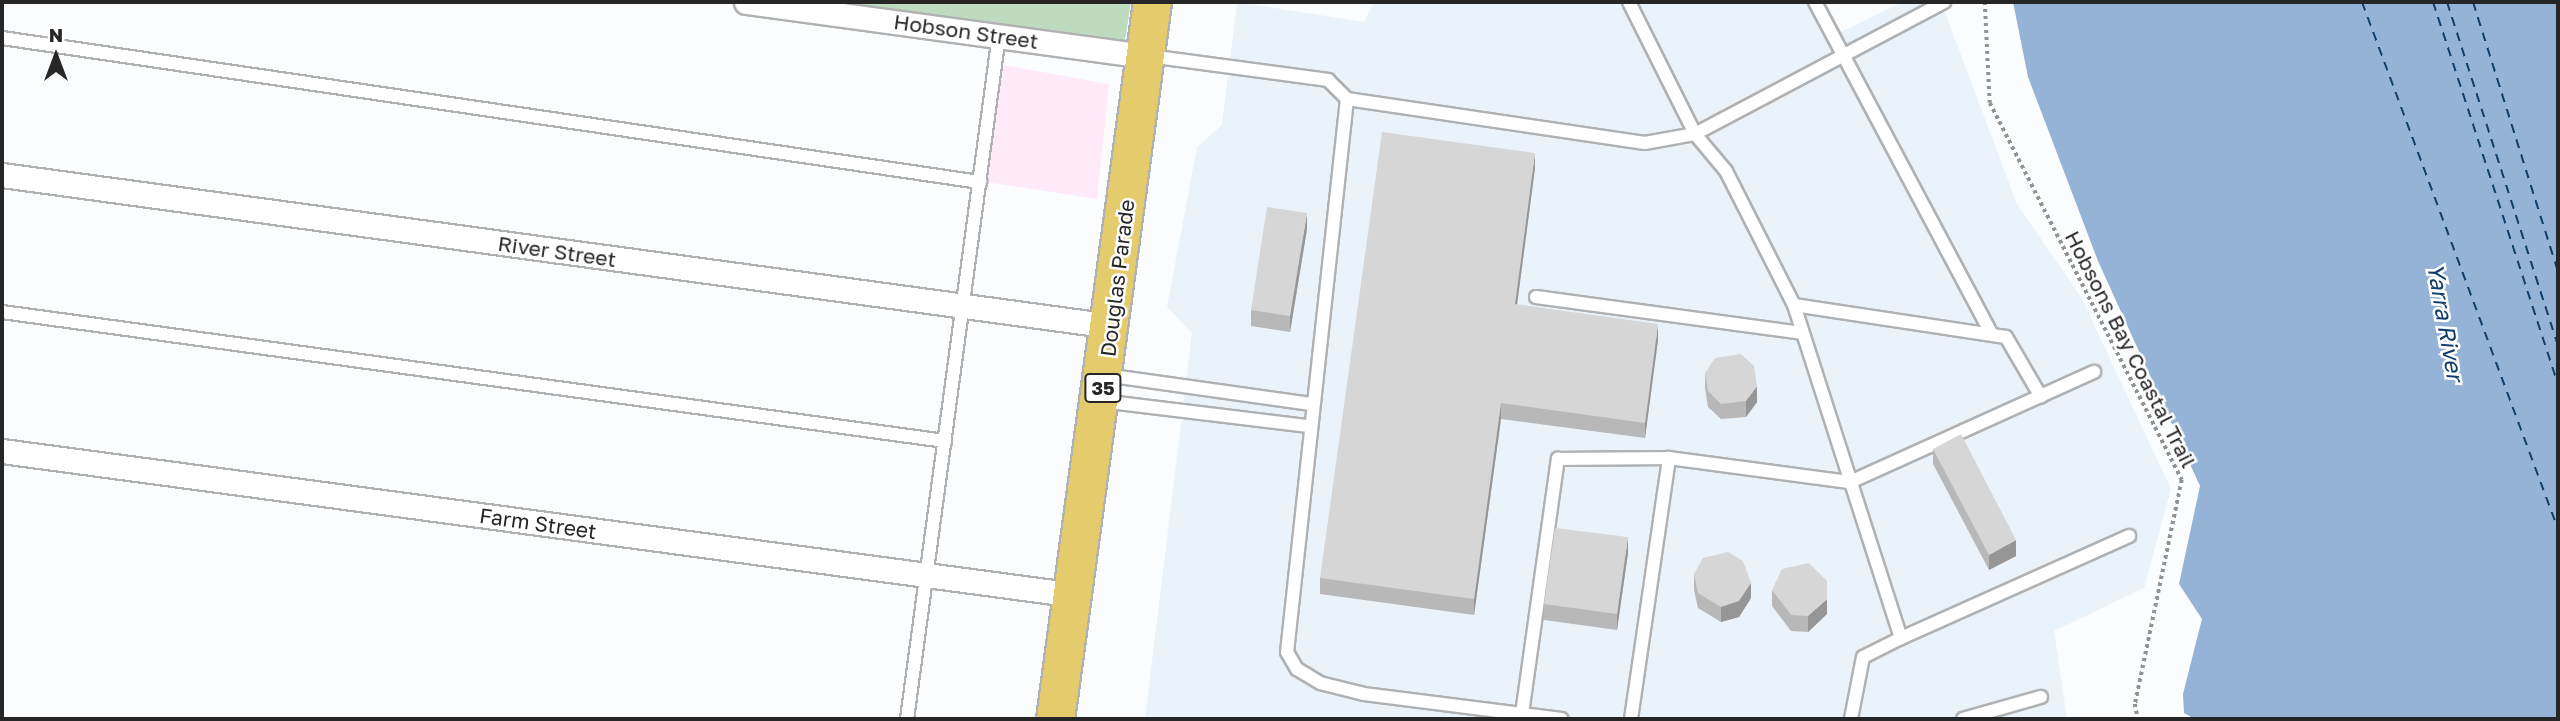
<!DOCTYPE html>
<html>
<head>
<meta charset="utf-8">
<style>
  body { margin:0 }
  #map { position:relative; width:2560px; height:721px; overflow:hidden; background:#fafcfd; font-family:"Golos Text",sans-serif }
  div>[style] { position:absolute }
  .commercial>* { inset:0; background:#ffeafa }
  .built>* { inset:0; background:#ebf3fa }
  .green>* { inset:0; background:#bedabf }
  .water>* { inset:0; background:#94b3d6 }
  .ferry>* { height:2px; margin-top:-1px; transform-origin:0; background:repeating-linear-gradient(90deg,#103d6a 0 9px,transparent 0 16px) }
  .path>* { height:3.5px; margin-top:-1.75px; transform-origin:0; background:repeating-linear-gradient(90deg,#919293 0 3.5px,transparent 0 7px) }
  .roads { filter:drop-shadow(2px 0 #b0b1b2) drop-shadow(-2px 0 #b0b1b2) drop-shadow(0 2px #b0b1b2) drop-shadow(0 -2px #b0b1b2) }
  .lane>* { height:12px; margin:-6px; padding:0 6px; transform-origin:6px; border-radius:6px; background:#fff }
  .street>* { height:23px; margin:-11.5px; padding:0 11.5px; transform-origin:11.5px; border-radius:11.5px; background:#fff }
  .primary>* { height:37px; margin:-18.5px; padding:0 18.5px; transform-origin:18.5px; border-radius:18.5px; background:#e4cc6d }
  .wall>* { inset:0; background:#b9b8b9 }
  .shaded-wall>* { inset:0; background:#969696 }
  .building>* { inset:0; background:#d7d6d7 }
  span { translate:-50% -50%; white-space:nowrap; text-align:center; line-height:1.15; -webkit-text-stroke:5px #fff; paint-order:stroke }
  .shield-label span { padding:2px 5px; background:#fff; border:2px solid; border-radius:5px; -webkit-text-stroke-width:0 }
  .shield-label { font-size:19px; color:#262627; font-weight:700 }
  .street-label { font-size:21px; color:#262627 }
  .water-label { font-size:23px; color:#103d6a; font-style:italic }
  .frame { position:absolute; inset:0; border:4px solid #262627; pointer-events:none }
  .north { position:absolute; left:21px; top:21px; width:70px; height:70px; -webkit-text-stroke:5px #fff; paint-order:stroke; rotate:0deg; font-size:19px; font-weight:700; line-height:28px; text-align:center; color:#262627 }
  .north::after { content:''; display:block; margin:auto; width:24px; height:32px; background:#262627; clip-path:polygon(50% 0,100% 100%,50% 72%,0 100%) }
</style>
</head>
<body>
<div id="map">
  <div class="commercial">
    <i style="clip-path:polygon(1003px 65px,1109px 84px,1097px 199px,986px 182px)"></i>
  </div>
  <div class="built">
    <i style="clip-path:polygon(1237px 2px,1364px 22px,1374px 2px,1826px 2px,1841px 32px,1903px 2px,1941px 2px,2017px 204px,2081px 297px,2171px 489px,2144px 588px,2054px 631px,2067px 719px,1145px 719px,1192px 333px,1167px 307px,1197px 147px,1222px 125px)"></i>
  </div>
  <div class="green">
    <i style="clip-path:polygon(742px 2px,1131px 2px,1123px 54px)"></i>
  </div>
  <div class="water">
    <i style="clip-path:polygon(2013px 2px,2558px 2px,2558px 719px,2195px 719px,2184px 713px,2183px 694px,2202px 619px,2179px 584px,2200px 486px,2098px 261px,2028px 77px)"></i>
  </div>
  <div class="ferry">
    <i style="left:2362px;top:2px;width:562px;rotate:69.6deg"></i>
    <i style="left:2433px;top:2px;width:403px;rotate:71.9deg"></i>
    <i style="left:2447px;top:2px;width:361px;rotate:72.1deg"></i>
    <i style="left:2473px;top:2px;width:283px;rotate:72.5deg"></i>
  </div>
  <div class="path">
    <i style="left:1985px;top:2px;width:101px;rotate:87.2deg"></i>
    <i style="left:1990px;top:103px;width:423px;rotate:63deg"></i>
    <i style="left:2182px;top:480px;width:229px;rotate:101.8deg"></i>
    <i style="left:2135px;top:704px;width:15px;rotate:79deg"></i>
  </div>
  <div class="roads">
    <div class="lane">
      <i style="left:1629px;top:2px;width:148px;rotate:63.4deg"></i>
      <i style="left:1695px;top:134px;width:48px;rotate:50deg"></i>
      <i style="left:1726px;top:171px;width:150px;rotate:63.1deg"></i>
      <i style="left:1794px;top:305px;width:350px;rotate:72.2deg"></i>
      <i style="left:1901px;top:638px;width:42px;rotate:153.4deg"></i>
      <i style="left:1863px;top:657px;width:63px;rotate:101deg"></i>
      <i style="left:1815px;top:2px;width:375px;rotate:62deg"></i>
      <i style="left:2px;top:38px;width:989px;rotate:8.38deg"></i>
      <i style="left:1149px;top:56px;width:181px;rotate:7.6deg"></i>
      <i style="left:1328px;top:80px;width:27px;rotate:45deg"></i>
      <i style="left:1347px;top:99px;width:301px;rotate:8.4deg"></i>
      <i style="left:1645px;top:143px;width:51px;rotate:-10.2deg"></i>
      <i style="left:1695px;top:134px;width:282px;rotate:-27.9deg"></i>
      <i style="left:1347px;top:99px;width:556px;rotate:96.19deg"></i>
      <i style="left:1287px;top:652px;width:20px;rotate:60deg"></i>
      <i style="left:1297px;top:669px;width:27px;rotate:31deg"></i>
      <i style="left:1320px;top:683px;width:45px;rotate:14deg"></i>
      <i style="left:1364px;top:694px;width:199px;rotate:7.2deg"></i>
      <i style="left:1536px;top:297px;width:268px;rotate:7.7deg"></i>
      <i style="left:1794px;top:305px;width:214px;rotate:8.6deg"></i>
      <i style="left:2006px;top:337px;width:69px;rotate:59.7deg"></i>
      <i style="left:2px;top:312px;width:952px;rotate:7.79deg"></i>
      <i style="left:1105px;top:375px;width:208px;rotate:8deg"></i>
      <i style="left:1101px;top:401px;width:209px;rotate:6.9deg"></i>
      <i style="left:1901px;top:638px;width:250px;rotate:-24.1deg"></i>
      <i style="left:1522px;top:714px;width:258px;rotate:-82deg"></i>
      <i style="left:1558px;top:459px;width:111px;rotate:-0.5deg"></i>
      <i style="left:907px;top:719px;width:690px;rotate:-82.34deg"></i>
      <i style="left:1631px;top:719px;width:264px;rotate:-81.7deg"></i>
      <i style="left:1669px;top:458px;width:183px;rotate:7.6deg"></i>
      <i style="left:1850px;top:482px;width:268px;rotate:-24.3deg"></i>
      <i style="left:1963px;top:719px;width:81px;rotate:-15.8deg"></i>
    </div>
    <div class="street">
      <i style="left:746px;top:2px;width:403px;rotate:7.7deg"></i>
      <i style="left:2px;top:175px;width:1120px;rotate:7.75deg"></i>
      <i style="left:2px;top:451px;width:1083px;rotate:7.64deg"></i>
    </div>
    <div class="primary">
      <i style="left:1055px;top:719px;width:724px;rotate:-82.3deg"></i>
    </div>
  </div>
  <div class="wall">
    <i style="clip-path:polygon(1535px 168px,1517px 305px,1658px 340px,1645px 438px,1501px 419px,1474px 615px,1320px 594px,1320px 578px)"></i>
    <i style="clip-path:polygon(1307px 229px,1290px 332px,1251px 326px,1251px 310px)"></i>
    <i style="clip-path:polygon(1705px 373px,1757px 402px,1746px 417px,1721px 419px,1708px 407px,1705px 388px)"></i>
    <i style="clip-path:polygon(1933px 449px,2016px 556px,1989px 570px,1933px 464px)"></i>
    <i style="clip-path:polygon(1628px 553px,1617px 630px,1544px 620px,1544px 604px)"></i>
    <i style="clip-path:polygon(1694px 574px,1751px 598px,1739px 617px,1721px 622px,1698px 608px,1694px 590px)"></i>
    <i style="clip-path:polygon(1772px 590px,1827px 614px,1808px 632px,1791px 631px,1772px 606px)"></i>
  </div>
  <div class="shaded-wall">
    <i style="clip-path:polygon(1535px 153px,1535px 168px,1515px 320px,1515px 304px)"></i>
    <i style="clip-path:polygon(1307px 213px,1307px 229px,1290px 332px,1290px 316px)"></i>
    <i style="clip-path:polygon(1658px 324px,1658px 340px,1645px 438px,1645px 423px)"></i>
    <i style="clip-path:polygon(1757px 386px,1757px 402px,1746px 417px,1746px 401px)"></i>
    <i style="clip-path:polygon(1501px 403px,1501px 419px,1474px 615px,1474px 599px)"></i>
    <i style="clip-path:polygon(1628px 537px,1628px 553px,1617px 630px,1617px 614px)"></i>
    <i style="clip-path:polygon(2016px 540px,2016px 556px,1989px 570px,1989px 555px)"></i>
    <i style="clip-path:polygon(1751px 583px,1751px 598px,1739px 617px,1721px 622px,1721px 607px)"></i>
    <i style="clip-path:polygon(1827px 599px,1827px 614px,1808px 632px,1808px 616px)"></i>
  </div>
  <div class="building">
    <i style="clip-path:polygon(1382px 132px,1535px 153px,1515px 304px,1658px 324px,1645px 423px,1501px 403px,1474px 599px,1320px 578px)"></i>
    <i style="clip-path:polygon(1267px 207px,1307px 213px,1290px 316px,1251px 310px)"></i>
    <i style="clip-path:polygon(1741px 354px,1754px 366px,1757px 386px,1746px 401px,1721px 404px,1708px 391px,1705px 373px,1715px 358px)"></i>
    <i style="clip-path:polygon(1961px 434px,2016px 540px,1989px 555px,1933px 449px)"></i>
    <i style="clip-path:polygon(1555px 528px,1628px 537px,1617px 614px,1544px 604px)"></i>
    <i style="clip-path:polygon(1728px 552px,1743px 561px,1751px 583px,1739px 601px,1721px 607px,1698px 593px,1694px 574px,1703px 558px)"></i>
    <i style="clip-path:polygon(1809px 563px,1827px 581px,1827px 599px,1808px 616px,1791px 615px,1772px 590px,1782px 569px)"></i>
  </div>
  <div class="shield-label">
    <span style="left:1103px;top:388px">35</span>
  </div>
  <div class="street-label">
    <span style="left:966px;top:31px;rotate:8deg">Hobson Street</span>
    <span style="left:557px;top:251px;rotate:8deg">River Street</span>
    <span style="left:1117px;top:278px;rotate:-83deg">Douglas Parade</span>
    <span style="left:2131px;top:349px;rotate:63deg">Hobsons Bay Coastal Trail</span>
    <span style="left:538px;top:523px;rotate:8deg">Farm Street</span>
  </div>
  <div class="water-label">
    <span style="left:2446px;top:322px;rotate:80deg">Yarra River</span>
  </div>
  <div class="frame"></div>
  <div class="north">N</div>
</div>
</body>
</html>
